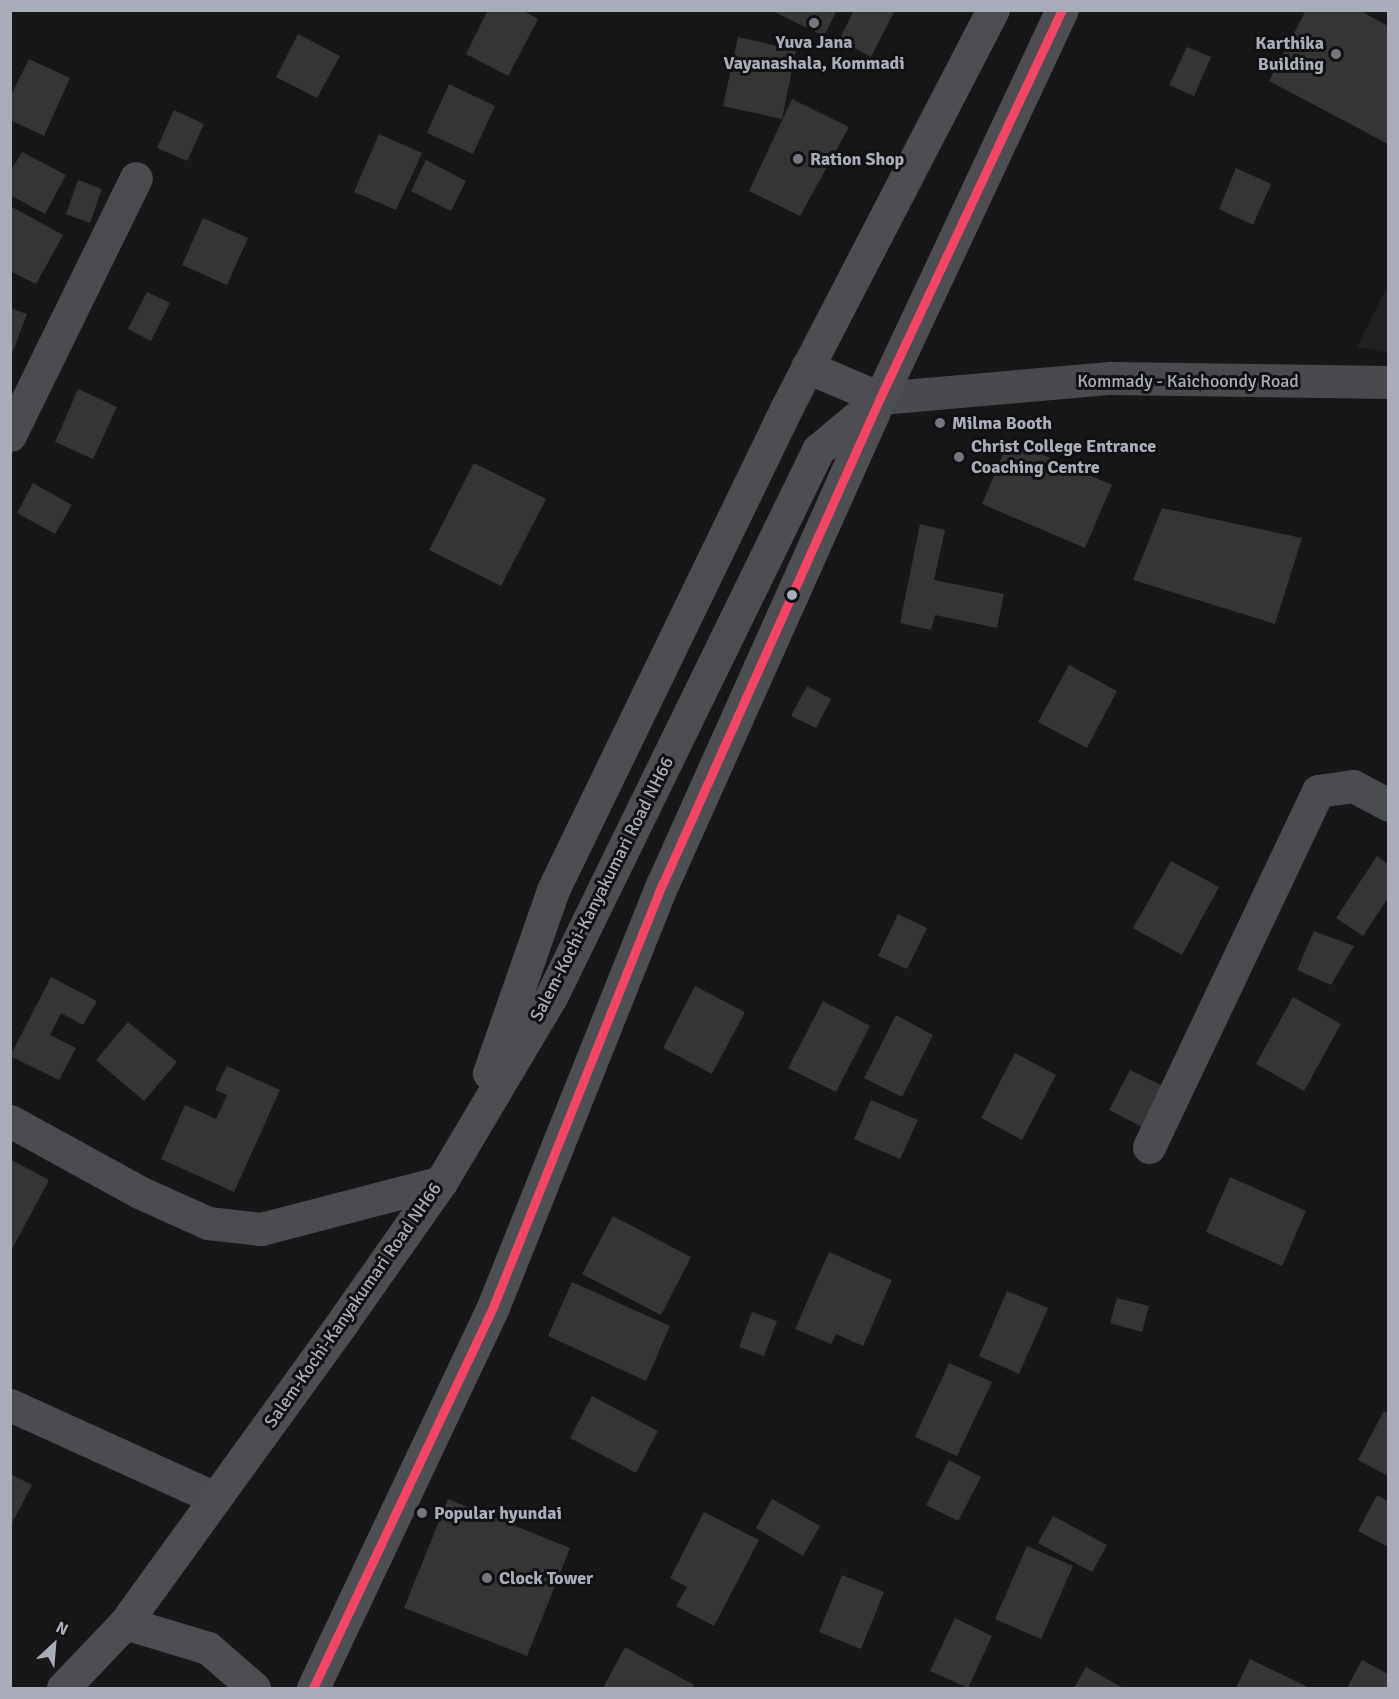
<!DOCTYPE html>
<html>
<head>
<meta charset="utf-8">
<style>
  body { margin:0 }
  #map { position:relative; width:1399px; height:1699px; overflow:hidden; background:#171717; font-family:Signika,sans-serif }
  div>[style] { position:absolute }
  .built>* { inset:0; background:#212123 }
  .building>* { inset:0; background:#353536 }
  .minor>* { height:33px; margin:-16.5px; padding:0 16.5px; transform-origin:16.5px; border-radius:16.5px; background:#4b4c50 }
  .secondary>* { height:33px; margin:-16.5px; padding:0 16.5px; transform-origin:16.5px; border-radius:16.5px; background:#4a4a4e }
  .primary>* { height:33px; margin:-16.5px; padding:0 16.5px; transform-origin:16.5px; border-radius:16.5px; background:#4d4f52 }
  .trunk>* { height:33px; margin:-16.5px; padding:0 16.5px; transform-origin:16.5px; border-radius:16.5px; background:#4e4e52 }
  .bus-1>* { height:9px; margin:-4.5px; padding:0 4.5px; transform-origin:4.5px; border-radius:4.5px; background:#f34667 }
  .dots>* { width:16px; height:16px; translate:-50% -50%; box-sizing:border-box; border:3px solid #111113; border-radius:50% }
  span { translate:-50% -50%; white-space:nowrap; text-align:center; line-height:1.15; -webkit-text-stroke:6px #111113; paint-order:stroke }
  .poi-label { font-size:18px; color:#a8adb8; font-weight:700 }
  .right { translate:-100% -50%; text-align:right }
  .left { translate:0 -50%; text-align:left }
  .street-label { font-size:18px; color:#a8adb8 }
  .frame { position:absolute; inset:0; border:12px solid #a8adb8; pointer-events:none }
  .north { position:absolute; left:24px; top:1615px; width:60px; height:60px; -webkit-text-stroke:4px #111113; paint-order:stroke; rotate:26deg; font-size:16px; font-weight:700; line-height:24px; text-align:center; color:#a8adb8 }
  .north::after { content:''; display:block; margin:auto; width:21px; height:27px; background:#a8adb8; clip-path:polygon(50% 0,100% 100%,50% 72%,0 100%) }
</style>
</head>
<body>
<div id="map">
  <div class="built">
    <i style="clip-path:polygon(1388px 285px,1388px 353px,1357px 347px)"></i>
  </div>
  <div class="building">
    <i style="clip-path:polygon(488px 10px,522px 10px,538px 19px,508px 76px,466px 54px)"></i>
    <i style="clip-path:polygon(770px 10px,837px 10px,824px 36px)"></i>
    <i style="clip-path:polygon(854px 10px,895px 10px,871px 57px,839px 40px)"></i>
    <i style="clip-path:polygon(1306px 10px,1359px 10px,1388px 26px,1388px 144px,1269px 81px)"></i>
    <i style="clip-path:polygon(298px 34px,340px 56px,317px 98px,276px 77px)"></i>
    <i style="clip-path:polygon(738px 37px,796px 50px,782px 119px,723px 106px)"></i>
    <i style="clip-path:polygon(1187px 47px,1211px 57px,1194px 96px,1169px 85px)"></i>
    <i style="clip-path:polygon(29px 59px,70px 78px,44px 136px,10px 120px,10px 97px)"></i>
    <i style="clip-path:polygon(449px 84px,495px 106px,473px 154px,427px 133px)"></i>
    <i style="clip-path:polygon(792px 99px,849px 127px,800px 216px,749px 191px)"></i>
    <i style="clip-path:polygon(174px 110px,204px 124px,187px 161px,157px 148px)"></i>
    <i style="clip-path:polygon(379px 134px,422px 153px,396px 210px,354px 192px)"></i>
    <i style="clip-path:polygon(22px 152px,66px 175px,45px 214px,10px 195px,10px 172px)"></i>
    <i style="clip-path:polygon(426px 160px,466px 181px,451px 211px,411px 191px)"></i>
    <i style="clip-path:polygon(1236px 168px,1271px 184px,1253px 225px,1219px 209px)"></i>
    <i style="clip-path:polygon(78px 180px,102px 189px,90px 223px,66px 214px)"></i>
    <i style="clip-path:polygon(10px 206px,63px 235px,36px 284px,10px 271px)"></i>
    <i style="clip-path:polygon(203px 218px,248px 238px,227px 285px,182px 265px)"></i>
    <i style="clip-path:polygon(147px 292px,170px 303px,151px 341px,128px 329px)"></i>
    <i style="clip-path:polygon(10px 308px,27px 314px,13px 351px,10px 350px)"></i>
    <i style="clip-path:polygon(78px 389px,117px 407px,93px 459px,55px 442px)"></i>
    <i style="clip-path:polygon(1009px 440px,1112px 485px,1085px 548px,982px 504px)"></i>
    <i style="clip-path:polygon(474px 463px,546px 499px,501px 586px,429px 550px)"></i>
    <i style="clip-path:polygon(33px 483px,72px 505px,55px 534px,17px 513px)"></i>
    <i style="clip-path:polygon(1162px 508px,1302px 538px,1275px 624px,1133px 580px)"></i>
    <i style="clip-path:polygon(920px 524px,945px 530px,934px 580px,1004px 594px,997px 628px,935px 615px,931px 630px,900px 623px)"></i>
    <i style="clip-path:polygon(1069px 665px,1117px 691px,1087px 748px,1038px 722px)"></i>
    <i style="clip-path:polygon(807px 686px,831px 699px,816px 728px,791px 716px)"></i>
    <i style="clip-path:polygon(1377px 856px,1388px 864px,1388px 898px,1363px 936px,1336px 918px)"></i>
    <i style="clip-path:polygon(1171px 861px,1219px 887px,1182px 955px,1133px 928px)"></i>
    <i style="clip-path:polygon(898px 914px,927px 928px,907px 969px,878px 956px)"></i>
    <i style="clip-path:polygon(1314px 931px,1354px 946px,1331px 985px,1297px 970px)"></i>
    <i style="clip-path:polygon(51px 977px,97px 1001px,83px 1025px,61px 1013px,50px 1035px,76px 1048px,59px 1080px,10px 1056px)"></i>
    <i style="clip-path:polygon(695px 986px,745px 1012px,712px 1074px,663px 1048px)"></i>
    <i style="clip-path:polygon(1293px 997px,1341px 1024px,1304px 1091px,1256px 1064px)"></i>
    <i style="clip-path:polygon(823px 1001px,870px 1026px,836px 1092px,788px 1068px)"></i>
    <i style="clip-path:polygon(896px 1015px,933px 1035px,902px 1097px,864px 1078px)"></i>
    <i style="clip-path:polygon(128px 1022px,177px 1062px,144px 1101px,96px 1060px)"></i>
    <i style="clip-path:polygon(1015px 1053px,1056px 1075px,1022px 1140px,981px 1118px)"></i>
    <i style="clip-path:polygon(227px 1066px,280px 1090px,234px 1192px,161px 1159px,185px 1105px,216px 1119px,227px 1095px,215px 1090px)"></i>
    <i style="clip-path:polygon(1130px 1070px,1167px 1088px,1146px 1129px,1109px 1110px)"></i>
    <i style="clip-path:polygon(871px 1100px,918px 1120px,900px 1159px,854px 1139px)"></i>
    <i style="clip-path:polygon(10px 1159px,49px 1180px,10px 1253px)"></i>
    <i style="clip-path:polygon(1230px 1177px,1306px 1211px,1282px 1266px,1206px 1232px)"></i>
    <i style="clip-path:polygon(613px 1216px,691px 1257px,661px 1315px,582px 1274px)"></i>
    <i style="clip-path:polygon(829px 1252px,892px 1280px,863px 1346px,836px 1334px,831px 1344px,795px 1329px)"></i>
    <i style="clip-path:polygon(572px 1282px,670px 1326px,646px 1381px,548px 1336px)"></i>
    <i style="clip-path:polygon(1007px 1291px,1048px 1308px,1019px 1374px,979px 1356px)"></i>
    <i style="clip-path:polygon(1117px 1298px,1149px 1306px,1142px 1332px,1110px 1323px)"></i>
    <i style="clip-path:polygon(752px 1312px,777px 1321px,764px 1356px,739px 1347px)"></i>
    <i style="clip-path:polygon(949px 1363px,992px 1382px,957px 1456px,915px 1437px)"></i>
    <i style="clip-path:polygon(592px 1396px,658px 1431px,636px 1473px,570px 1438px)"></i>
    <i style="clip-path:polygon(1384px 1411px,1388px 1413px,1388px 1476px,1358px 1460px)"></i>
    <i style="clip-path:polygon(949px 1460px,981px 1477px,958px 1521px,926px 1505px)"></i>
    <i style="clip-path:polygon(10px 1474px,32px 1485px,10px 1527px)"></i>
    <i style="clip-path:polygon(1377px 1495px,1388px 1501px,1388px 1547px,1358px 1531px)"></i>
    <i style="clip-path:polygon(448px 1499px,570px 1548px,527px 1656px,404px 1608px)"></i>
    <i style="clip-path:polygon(772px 1499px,820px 1526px,803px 1556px,756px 1528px)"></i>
    <i style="clip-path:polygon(704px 1512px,759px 1540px,714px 1626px,676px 1606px,687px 1587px,670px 1578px)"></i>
    <i style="clip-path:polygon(1053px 1516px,1107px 1545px,1092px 1572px,1038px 1543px)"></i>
    <i style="clip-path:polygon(1027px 1546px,1073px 1566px,1041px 1639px,995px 1619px)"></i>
    <i style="clip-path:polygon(842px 1575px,884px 1592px,861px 1649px,819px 1632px)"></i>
    <i style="clip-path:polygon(955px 1618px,992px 1636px,968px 1688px,930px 1671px)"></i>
    <i style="clip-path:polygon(625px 1647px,694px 1685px,692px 1688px,603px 1688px)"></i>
    <i style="clip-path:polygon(1250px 1659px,1310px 1688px,1236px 1688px)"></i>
    <i style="clip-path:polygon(1362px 1660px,1388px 1674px,1388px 1688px,1347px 1688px)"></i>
    <i style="clip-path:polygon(1086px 1667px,1123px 1688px,1074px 1688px)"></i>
  </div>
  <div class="minor">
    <i style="left:10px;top:435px;width:286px;rotate:-63.9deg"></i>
    <i style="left:10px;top:1121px;width:147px;rotate:28.8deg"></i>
    <i style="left:139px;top:1192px;width:76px;rotate:24.2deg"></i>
    <i style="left:208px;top:1223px;width:53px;rotate:6.5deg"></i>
    <i style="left:261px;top:1229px;width:186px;rotate:-14.6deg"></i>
    <i style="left:1149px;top:1147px;width:394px;rotate:-64.6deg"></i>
    <i style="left:1318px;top:791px;width:35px;rotate:-8deg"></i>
    <i style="left:1353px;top:786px;width:40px;rotate:28deg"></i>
    <i style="left:10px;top:1405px;width:225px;rotate:24.4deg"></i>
  </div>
  <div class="secondary">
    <i style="left:880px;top:398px;width:231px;rotate:-5deg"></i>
    <i style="left:1110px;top:378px;width:278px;rotate:0.8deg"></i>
  </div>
  <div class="primary">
    <i style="left:313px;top:1688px;width:421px;rotate:-64.7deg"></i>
    <i style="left:493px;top:1307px;width:457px;rotate:-68.2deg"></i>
    <i style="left:663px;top:883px;width:531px;rotate:-65.9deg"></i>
  </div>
  <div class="trunk">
    <i style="left:807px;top:367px;width:79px;rotate:23deg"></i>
    <i style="left:489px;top:1073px;width:194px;rotate:-70.7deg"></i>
    <i style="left:553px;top:890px;width:537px;rotate:-64.15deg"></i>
    <i style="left:787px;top:407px;width:447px;rotate:-62.6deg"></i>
    <i style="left:125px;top:1623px;width:87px;rotate:16.8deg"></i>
    <i style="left:208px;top:1648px;width:61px;rotate:41deg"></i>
    <i style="left:63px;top:1688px;width:90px;rotate:-46.4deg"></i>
    <i style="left:125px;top:1623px;width:374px;rotate:-54.1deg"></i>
    <i style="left:344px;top:1320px;width:169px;rotate:-54.9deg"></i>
    <i style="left:441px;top:1182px;width:215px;rotate:-59.3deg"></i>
    <i style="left:551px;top:997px;width:609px;rotate:-63.98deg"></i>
    <i style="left:818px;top:450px;width:81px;rotate:-40deg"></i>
    <i style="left:880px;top:398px;width:429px;rotate:-64.9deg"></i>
  </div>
  <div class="bus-1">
    <i style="left:313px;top:1688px;width:421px;rotate:-64.7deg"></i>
    <i style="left:493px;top:1307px;width:457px;rotate:-68.2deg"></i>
    <i style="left:663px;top:883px;width:531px;rotate:-65.9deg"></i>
    <i style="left:880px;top:398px;width:429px;rotate:-64.9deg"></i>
  </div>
  <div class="dots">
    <i style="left:814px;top:23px;background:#757880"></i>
    <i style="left:1336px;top:54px;background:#757880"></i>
    <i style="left:798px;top:159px;background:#757880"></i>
    <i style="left:940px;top:423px;background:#757880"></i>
    <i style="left:959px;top:457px;background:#757880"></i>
    <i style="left:792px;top:595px;background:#a8adb8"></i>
    <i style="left:422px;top:1513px;background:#757880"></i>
    <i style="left:487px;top:1578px;background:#757880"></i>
  </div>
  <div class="poi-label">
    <span style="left:814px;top:53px">Yuva Jana<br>Vayanashala, Kommadi</span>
    <span class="right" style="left:1324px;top:54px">Karthika<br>Building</span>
    <span class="left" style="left:810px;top:159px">Ration Shop</span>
    <span class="left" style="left:952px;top:423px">Milma Booth</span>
    <span class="left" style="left:971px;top:457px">Christ College Entrance<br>Coaching Centre</span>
    <span class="left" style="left:434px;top:1513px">Popular hyundai</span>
    <span class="left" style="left:499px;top:1578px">Clock Tower</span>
  </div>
  <div class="street-label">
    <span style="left:1188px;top:381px">Kommady - Kaichoondy Road</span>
    <span style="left:602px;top:889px;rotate:-63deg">Salem-Kochi-Kanyakumari Road NH66</span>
    <span style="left:353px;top:1305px;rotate:-55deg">Salem-Kochi-Kanyakumari Road NH66</span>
  </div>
  <div class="frame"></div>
  <div class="north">N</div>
</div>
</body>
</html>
